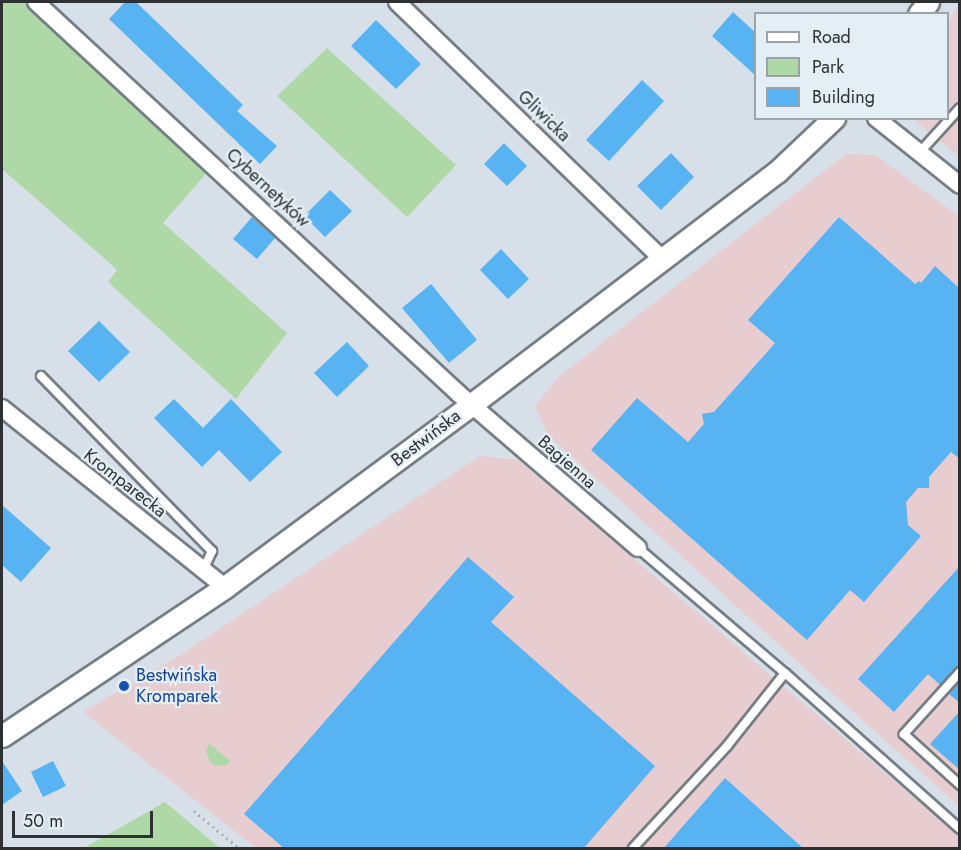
<!DOCTYPE html>
<html>
<head>
<meta charset="utf-8">
<style>
  body { margin:0 }
  #map { position:relative; width:961px; height:850px; overflow:hidden; background:#d7e0e8; font-family:Jost,sans-serif }
  div>[style] { position:absolute }
  .industrial>* { inset:0; background:#e8cdd0 }
  .green>* { inset:0; background:#aed8a5 }
  .building>* { inset:0; background:#58b3f3 }
  .path>* { height:3px; margin-top:-1.5px; transform-origin:0; background:repeating-linear-gradient(90deg,#a1a8af 0 1.5px,transparent 0 6px) }
  .roads { filter:drop-shadow(2px 0 #757e85) drop-shadow(-2px 0 #757e85) drop-shadow(0 2px #757e85) drop-shadow(0 -2px #757e85) }
  .service>* { height:8px; margin:-4px; padding:0 4px; transform-origin:4px; border-radius:4px; background:#fff }
  .minor>* { height:16px; margin:-8px; padding:0 8px; transform-origin:8px; border-radius:8px; background:#fff }
  .tertiary>* { height:21px; margin:-10.5px; padding:0 10.5px; transform-origin:10.5px; border-radius:10.5px; background:#fff }
  .dots>* { width:16px; height:16px; translate:-50% -50%; box-sizing:border-box; border:3px solid #e4eef5; border-radius:50% }
  span { translate:-50% -50%; white-space:nowrap; text-align:center; line-height:1.15; -webkit-text-stroke:4.5px #e4eef5; paint-order:stroke }
  .street-label { font-size:18px; color:#2d3134 }
  .transit-label { font-size:18px; color:#164399 }
  .left { translate:0 -50%; text-align:left }
  .frame { position:absolute; inset:0; border:3px solid #2d3134; pointer-events:none }
  .legend { position:absolute; left:754px; top:12px; width:195px; height:108px; box-sizing:border-box; background:#e4eef5; border:2px solid #9ba2a8; margin:0; padding:8px 10px; list-style:none; font-size:18px; color:#2d3134 }
  .legend li { display:flex; align-items:center; gap:12px; height:30px }
  .legend b { width:30px; border:2px solid #9ba2a8 }
  .scale { position:absolute; left:12px; top:811px; width:141px; height:27px; box-sizing:border-box; border:3px solid #2d3134; border-top:0; padding-left:8px; font-size:18px; line-height:21px; white-space:nowrap; color:#2d3134; -webkit-text-stroke:4px #e4eef5; paint-order:stroke }
</style>
</head>
<body>
<div id="map">
  <div class="industrial">
    <i style="clip-path:polygon(959px 4px,959px 156px,913px 119px,948px 118px,948px 23px)"></i>
    <i style="clip-path:polygon(846px 154px,875px 155px,959px 216px,959px 806px,824px 686px,547px 434px,535px 406px,557px 378px)"></i>
    <i style="clip-path:polygon(480px 456px,518px 460px,959px 836px,959px 848px,256px 848px,83px 712px,177px 657px)"></i>
  </div>
  <div class="green">
    <i style="clip-path:polygon(2px 2px,25px 2px,210px 169px,163px 223px,287px 333px,236px 399px,108px 282px,117px 270px,105px 259px,2px 169px)"></i>
    <i style="clip-path:polygon(327px 48px,456px 165px,407px 217px,277px 96px)"></i>
    <i style="clip-path:polygon(209px 743px,230px 761px,226px 765px,216px 766px,211px 763px,206px 752px)"></i>
    <i style="clip-path:polygon(165px 802px,220px 848px,84px 848px)"></i>
  </div>
  <div class="building">
    <i style="clip-path:polygon(125px 2px,136px 2px,243px 105px,237px 111px,277px 146px,260px 164px,109px 19px)"></i>
    <i style="clip-path:polygon(733px 12px,756px 33px,756px 76px,712px 36px)"></i>
    <i style="clip-path:polygon(376px 20px,421px 64px,396px 89px,351px 46px)"></i>
    <i style="clip-path:polygon(642px 80px,664px 101px,609px 161px,586px 140px)"></i>
    <i style="clip-path:polygon(504px 143px,527px 166px,507px 186px,484px 164px)"></i>
    <i style="clip-path:polygon(671px 153px,694px 177px,661px 210px,637px 186px)"></i>
    <i style="clip-path:polygon(330px 190px,352px 211px,325px 237px,304px 216px)"></i>
    <i style="clip-path:polygon(252px 217px,275px 238px,257px 259px,233px 239px)"></i>
    <i style="clip-path:polygon(839px 217px,915px 284px,919px 281px,921px 283px,935px 266px,960px 289px,960px 459px,951px 452px,929px 477px,929px 488px,918px 488px,906px 502px,908px 525px,921px 536px,864px 602px,850px 590px,807px 640px,591px 450px,637px 398px,688px 442px,704px 424px,702px 414px,714px 412px,775px 343px,748px 320px)"></i>
    <i style="clip-path:polygon(501px 249px,529px 279px,508px 299px,480px 270px)"></i>
    <i style="clip-path:polygon(431px 284px,477px 340px,449px 363px,402px 308px)"></i>
    <i style="clip-path:polygon(99px 321px,130px 352px,99px 382px,68px 351px)"></i>
    <i style="clip-path:polygon(347px 342px,369px 366px,337px 397px,314px 373px)"></i>
    <i style="clip-path:polygon(174px 399px,203px 428px,231px 399px,282px 452px,250px 482px,219px 450px,202px 467px,154px 418px)"></i>
    <i style="clip-path:polygon(2px 505px,51px 548px,21px 582px,2px 565px)"></i>
    <i style="clip-path:polygon(468px 557px,514px 597px,491px 622px,655px 766px,583px 849px,285px 849px,244px 814px)"></i>
    <i style="clip-path:polygon(960px 566px,960px 666px,940px 685px,928px 674px,894px 712px,858px 679px)"></i>
    <i style="clip-path:polygon(960px 682px,960px 703px,949px 694px)"></i>
    <i style="clip-path:polygon(960px 711px,960px 770px,930px 744px)"></i>
    <i style="clip-path:polygon(2px 761px,22px 791px,2px 805px)"></i>
    <i style="clip-path:polygon(53px 761px,66px 786px,43px 797px,31px 772px)"></i>
    <i style="clip-path:polygon(725px 778px,804px 849px,663px 849px)"></i>
  </div>
  <div class="path">
    <i style="left:194px;top:811px;width:58px;rotate:39.4deg"></i>
  </div>
  <div class="roads">
    <div class="service">
      <i style="left:919px;top:153px;width:61px;rotate:-47.7deg"></i>
      <i style="left:41px;top:376px;width:245px;rotate:45.7deg"></i>
      <i style="left:212px;top:551px;width:21px;rotate:115deg"></i>
      <i style="left:638px;top:548px;width:193px;rotate:40.4deg"></i>
      <i style="left:785px;top:673px;width:234px;rotate:41.7deg"></i>
      <i style="left:960px;top:672px;width:84px;rotate:132.1deg"></i>
      <i style="left:904px;top:734px;width:76px;rotate:42.3deg"></i>
      <i style="left:633px;top:848px;width:139px;rotate:-47.3deg"></i>
      <i style="left:727px;top:746px;width:93px;rotate:-51.5deg"></i>
    </div>
    <div class="minor">
      <i style="left:36px;top:2px;width:577px;rotate:42.82deg"></i>
      <i style="left:459px;top:394px;width:236px;rotate:40.7deg"></i>
      <i style="left:397px;top:2px;width:369px;rotate:44.1deg"></i>
      <i style="left:876px;top:118px;width:107px;rotate:38.6deg"></i>
      <i style="left:2px;top:408px;width:286px;rotate:38.8deg"></i>
    </div>
    <div class="tertiary">
      <i style="left:919px;top:14px;width:15px;rotate:-53deg"></i>
      <i style="left:2px;top:736px;width:268px;rotate:-33.7deg"></i>
      <i style="left:225px;top:587px;width:307px;rotate:-36.5deg"></i>
      <i style="left:472px;top:404px;width:383px;rotate:-37.3deg"></i>
      <i style="left:777px;top:172px;width:79px;rotate:-43.5deg"></i>
    </div>
  </div>
  <div class="dots">
    <i style="left:124px;top:686px;background:#1a4fb4"></i>
  </div>
  <div class="street-label">
    <span style="left:544px;top:116px;rotate:44deg">Gliwicka</span>
    <span style="left:268px;top:188px;rotate:43deg">Cybernetyków</span>
    <span style="left:426px;top:438px;rotate:-37deg">Bestwińska</span>
    <span style="left:567px;top:462px;rotate:41deg">Bagienna</span>
    <span style="left:125px;top:483px;rotate:38deg">Kromparecka</span>
  </div>
  <div class="transit-label">
    <span class="left" style="left:136px;top:686px">Bestwińska<br>Kromparek</span>
  </div>
  <div class="frame"></div>
  <ul class="legend">
  <li><b style="height:8px;background:#fff"></b>Road</li>
  <li><b style="height:16px;background:#aed8a5"></b>Park</li>
  <li><b style="height:16px;background:#58b3f3"></b>Building</li>
  </ul>
  <div class="scale">50 m</div>
</div>
</body>
</html>
